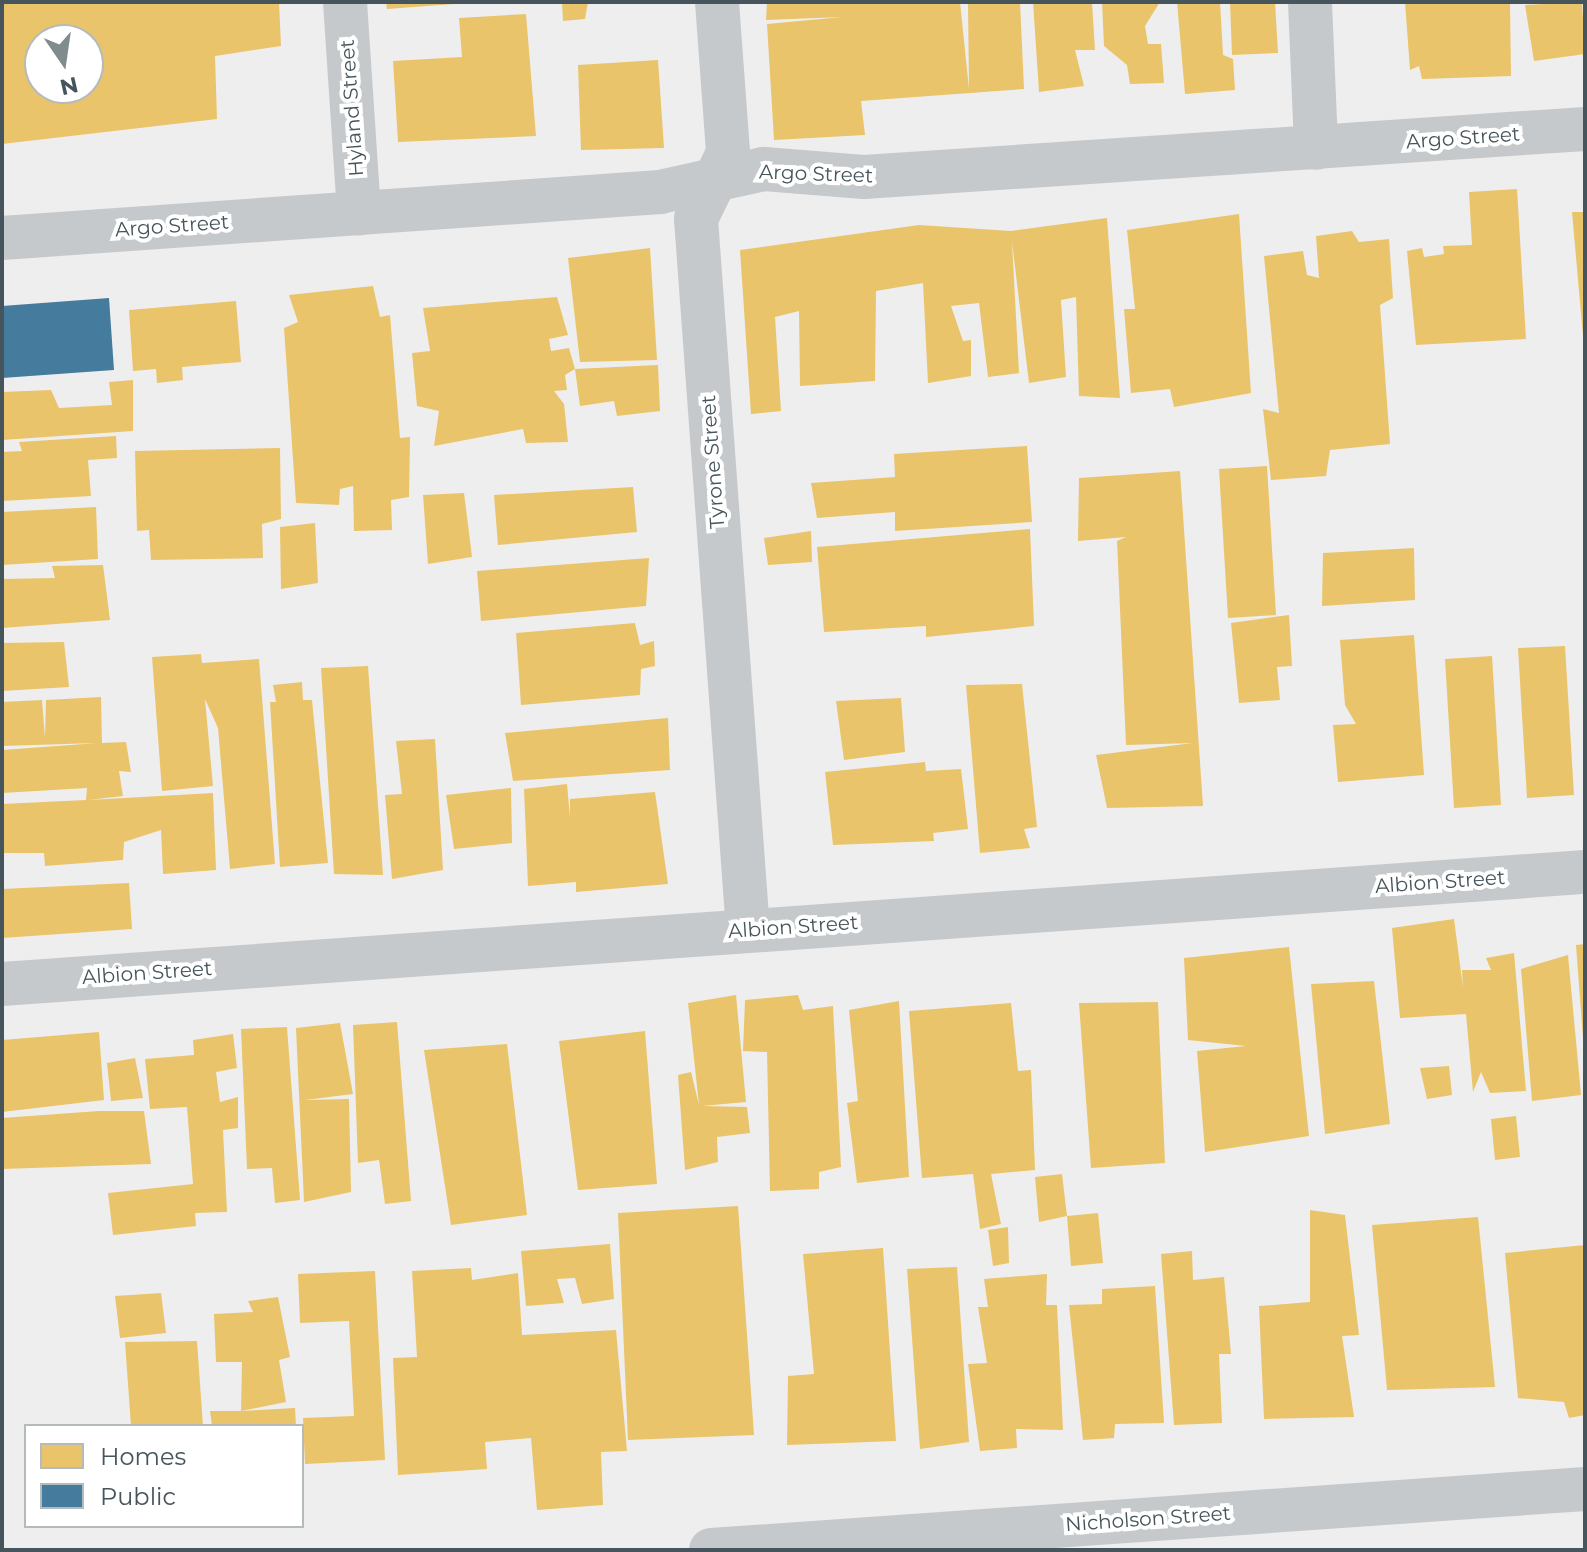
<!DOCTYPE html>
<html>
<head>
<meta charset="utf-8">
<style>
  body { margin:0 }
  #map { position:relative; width:1587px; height:1552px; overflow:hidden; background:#efeeee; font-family:Montserrat,sans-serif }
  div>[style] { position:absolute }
  .homes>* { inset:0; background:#e9c46a }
  .public>* { inset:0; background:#457b9d }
  .street>* { height:44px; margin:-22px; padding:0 22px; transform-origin:22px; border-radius:22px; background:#c6c9cb }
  span { translate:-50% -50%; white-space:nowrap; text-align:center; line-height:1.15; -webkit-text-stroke:8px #fff; paint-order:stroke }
  .street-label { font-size:20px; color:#45555b }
  .frame { position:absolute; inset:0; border:4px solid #45555b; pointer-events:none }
  .legend { position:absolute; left:24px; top:1424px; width:280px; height:104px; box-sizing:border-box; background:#fff; border:2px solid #b5bbbd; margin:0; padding:10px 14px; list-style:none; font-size:24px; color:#45555b }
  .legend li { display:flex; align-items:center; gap:16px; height:40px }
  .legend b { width:40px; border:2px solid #b5bbbd }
  .north { position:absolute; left:24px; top:24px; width:80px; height:80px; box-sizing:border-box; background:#fff; border:2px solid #b5bbbd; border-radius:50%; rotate:167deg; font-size:22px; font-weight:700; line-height:32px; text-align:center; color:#45555b }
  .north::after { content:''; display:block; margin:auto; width:28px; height:36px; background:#808b8e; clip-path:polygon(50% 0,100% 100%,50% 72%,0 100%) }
</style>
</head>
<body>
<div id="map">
  <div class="homes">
    <i style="clip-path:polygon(evenodd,2px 2px,279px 2px,281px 46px,215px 56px,217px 119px,2px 144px,2px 2px,40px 40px,88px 40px,88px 88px,40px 88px,40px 40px)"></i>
    <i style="clip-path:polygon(386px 2px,454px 2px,454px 4px,387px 9px)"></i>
    <i style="clip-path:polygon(562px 2px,588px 2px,585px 19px,563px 21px)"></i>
    <i style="clip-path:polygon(767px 2px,960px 2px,969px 89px,968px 2px,1020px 2px,1024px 89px,861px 101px,865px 135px,774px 140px,767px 24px,842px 17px,766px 20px)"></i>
    <i style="clip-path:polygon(1033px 2px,1092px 2px,1095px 50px,1075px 50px,1084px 86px,1039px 92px)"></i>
    <i style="clip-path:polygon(1102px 2px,1160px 2px,1145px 26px,1148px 44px,1161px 44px,1164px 83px,1130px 84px,1127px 65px,1104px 46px)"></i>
    <i style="clip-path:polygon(1177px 2px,1220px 2px,1223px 55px,1233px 59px,1235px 90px,1185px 94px)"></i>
    <i style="clip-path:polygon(1230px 2px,1275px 2px,1278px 53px,1232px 55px)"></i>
    <i style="clip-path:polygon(1405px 2px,1510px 2px,1511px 76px,1422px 79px,1419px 66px,1410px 70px)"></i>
    <i style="clip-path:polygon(1582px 2px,1585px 54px,1534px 61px,1525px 5px)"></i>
    <i style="clip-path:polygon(526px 14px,536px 136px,398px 142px,393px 61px,462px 57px,459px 18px)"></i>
    <i style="clip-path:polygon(658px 60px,664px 148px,581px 150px,578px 65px)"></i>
    <i style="clip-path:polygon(1517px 189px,1526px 339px,1416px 345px,1407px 251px,1422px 248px,1424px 257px,1444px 254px,1443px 246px,1472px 245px,1469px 192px)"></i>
    <i style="clip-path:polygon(1572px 212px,1585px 212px,1585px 335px,1583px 336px)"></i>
    <i style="clip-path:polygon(1239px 214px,1251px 393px,1174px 407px,1170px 389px,1131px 393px,1124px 309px,1135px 309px,1127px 230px)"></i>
    <i style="clip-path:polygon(1107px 218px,1120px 398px,1079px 396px,1076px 297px,1061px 300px,1066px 377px,1029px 383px,1012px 242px,1019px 373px,988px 377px,979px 303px,951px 306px,963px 341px,971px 340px,971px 376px,928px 383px,923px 283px,876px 291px,875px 381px,800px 386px,799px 311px,775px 317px,781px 411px,751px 414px,740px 250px,919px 225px,1011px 231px)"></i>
    <i style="clip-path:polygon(1352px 231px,1359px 242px,1389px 239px,1393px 298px,1380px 305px,1390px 444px,1330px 450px,1326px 476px,1271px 480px,1263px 409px,1279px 413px,1264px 256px,1303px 251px,1307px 275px,1319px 278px,1316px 236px)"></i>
    <i style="clip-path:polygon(650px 248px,657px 360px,580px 362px,568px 258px)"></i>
    <i style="clip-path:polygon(373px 286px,380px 317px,390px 315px,400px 438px,410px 437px,409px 497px,391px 500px,392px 530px,354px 531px,353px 486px,340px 489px,339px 505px,296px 503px,284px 328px,298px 322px,289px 295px)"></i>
    <i style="clip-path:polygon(557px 297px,568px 335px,549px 339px,551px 351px,569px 348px,575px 369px,565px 375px,567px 390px,554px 391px,564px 404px,568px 442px,526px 443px,523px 429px,434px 446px,439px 411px,417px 406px,412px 353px,430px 351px,423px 308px)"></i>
    <i style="clip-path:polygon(236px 301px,241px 362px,182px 367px,183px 380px,157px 383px,156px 369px,133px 371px,129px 310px)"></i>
    <i style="clip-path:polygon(658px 365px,660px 411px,617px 416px,614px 401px,580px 406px,575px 369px)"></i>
    <i style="clip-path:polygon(133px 380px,133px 431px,2px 440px,2px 392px,51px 390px,59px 408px,112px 405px,109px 382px)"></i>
    <i style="clip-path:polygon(116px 436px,117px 458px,88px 460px,91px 496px,2px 501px,2px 452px,22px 451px,19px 442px)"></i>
    <i style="clip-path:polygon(1027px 446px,1032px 522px,895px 531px,895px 512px,817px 518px,811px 483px,895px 477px,894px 454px)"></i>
    <i style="clip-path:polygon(280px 448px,281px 519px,262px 524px,263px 558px,151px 560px,149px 530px,137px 531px,135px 451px)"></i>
    <i style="clip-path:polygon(1267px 466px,1276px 615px,1228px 618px,1219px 469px)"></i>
    <i style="clip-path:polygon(1180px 471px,1203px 806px,1107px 808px,1096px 755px,1193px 743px,1126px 745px,1117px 541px,1126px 537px,1078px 541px,1079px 478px)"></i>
    <i style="clip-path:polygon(633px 487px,637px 532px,498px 545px,494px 495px)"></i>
    <i style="clip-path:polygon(464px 493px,472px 557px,428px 564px,423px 495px)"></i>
    <i style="clip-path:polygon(96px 507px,98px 559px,2px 565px,2px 512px)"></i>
    <i style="clip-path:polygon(315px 523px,318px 583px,281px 589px,280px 527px)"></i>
    <i style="clip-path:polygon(1030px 529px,1034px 626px,926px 637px,926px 626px,824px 632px,817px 547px)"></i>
    <i style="clip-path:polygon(811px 531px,812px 562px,768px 565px,764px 538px)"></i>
    <i style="clip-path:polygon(1414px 548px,1415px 600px,1322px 606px,1323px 553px)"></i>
    <i style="clip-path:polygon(649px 558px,646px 606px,481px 621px,477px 571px)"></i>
    <i style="clip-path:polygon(103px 565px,110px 620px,2px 628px,2px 579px,55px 578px,52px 566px)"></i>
    <i style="clip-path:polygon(1289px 615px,1292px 666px,1277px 667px,1280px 700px,1239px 703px,1231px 623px)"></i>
    <i style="clip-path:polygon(635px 623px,640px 645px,654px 641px,655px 666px,641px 669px,640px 695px,521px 705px,516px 633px)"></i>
    <i style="clip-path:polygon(1414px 635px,1424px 775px,1338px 782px,1333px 725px,1356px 724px,1345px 705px,1340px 640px)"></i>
    <i style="clip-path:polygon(64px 642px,69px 687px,2px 691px,2px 643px)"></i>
    <i style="clip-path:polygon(1565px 646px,1574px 795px,1527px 798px,1518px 648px)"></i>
    <i style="clip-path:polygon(201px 654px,202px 663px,259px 659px,275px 864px,230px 869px,218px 728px,205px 699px,213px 786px,162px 791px,152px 657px)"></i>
    <i style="clip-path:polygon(1492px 656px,1501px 805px,1454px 808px,1445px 659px)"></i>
    <i style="clip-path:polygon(368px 666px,383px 875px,334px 874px,321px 668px)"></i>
    <i style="clip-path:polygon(302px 682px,303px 700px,312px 700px,328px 863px,280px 867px,270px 702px,276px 702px,273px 685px)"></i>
    <i style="clip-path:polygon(1022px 684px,1037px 827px,1024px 829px,1030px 848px,980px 853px,966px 685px)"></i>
    <i style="clip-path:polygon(101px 697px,102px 743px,126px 742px,131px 772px,119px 771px,123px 796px,89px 800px,213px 793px,216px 870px,163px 874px,161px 830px,124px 842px,123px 860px,45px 866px,44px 853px,2px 853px,2px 804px,86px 800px,87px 788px,2px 793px,2px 750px,98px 743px,2px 746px,2px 702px,42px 700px,45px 738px,46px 700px)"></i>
    <i style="clip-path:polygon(901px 698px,905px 752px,844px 760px,836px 701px)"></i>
    <i style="clip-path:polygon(668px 718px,670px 770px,513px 781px,505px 733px)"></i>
    <i style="clip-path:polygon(435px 739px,443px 870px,392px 879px,385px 795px,402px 794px,396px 741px)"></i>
    <i style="clip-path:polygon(925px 762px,926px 771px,961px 769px,968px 829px,933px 833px,934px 841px,833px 845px,825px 772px)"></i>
    <i style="clip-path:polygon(567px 784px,570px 817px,570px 799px,655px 792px,668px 884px,576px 892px,576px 882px,528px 886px,524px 789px)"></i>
    <i style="clip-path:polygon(511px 788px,512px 843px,454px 849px,446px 795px)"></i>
    <i style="clip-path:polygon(129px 883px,132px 929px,2px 938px,2px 889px)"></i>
    <i style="clip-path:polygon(1454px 919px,1463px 988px,1462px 970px,1491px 970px,1486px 958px,1514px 953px,1526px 1091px,1490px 1093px,1481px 1072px,1473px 1092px,1466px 1014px,1400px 1018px,1392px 928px)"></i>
    <i style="clip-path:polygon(1585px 944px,1585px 1038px,1583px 1038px,1576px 945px)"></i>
    <i style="clip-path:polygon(1289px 947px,1309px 1136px,1205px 1152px,1197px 1051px,1246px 1046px,1188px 1040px,1184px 958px)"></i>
    <i style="clip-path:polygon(1568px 955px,1581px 1095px,1532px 1101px,1521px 969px)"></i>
    <i style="clip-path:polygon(1374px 981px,1390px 1124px,1325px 1134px,1311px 984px)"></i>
    <i style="clip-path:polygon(736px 995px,746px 1102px,702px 1106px,747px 1107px,750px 1133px,717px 1137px,718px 1162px,685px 1170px,678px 1075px,691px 1072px,699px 1105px,688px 1003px)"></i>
    <i style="clip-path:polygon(798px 995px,803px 1010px,833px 1006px,841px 1167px,819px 1172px,819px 1189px,770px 1191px,767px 1052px,743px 1051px,745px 1000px)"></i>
    <i style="clip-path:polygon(899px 1001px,909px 1177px,857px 1183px,847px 1103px,858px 1101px,849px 1010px)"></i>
    <i style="clip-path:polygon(1158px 1002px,1165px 1163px,1091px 1168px,1079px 1003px)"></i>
    <i style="clip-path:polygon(1011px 1003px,1018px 1071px,1031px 1070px,1035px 1170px,991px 1174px,1001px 1224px,980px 1229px,973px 1174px,922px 1178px,909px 1011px)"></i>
    <i style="clip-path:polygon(397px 1022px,411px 1201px,385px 1204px,379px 1160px,358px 1163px,353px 1025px)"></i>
    <i style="clip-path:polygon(340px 1023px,353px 1094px,305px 1100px,349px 1099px,351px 1192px,304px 1202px,296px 1028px)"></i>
    <i style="clip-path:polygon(287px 1027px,300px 1200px,275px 1203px,272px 1168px,247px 1169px,241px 1029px)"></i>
    <i style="clip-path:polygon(645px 1031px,657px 1184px,578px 1190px,559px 1041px)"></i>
    <i style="clip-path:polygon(99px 1032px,104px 1100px,2px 1112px,2px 1040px)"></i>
    <i style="clip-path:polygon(233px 1034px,237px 1068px,216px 1072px,220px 1102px,238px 1097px,238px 1128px,223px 1130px,227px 1212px,195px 1213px,196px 1226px,113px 1235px,108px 1193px,193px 1184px,187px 1107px,150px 1109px,145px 1059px,194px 1055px,193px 1040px)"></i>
    <i style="clip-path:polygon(507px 1044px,527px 1215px,451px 1225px,424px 1050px)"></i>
    <i style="clip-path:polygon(135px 1058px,143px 1098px,111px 1101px,107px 1063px)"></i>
    <i style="clip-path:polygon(1449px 1066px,1452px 1095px,1427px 1099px,1420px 1068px)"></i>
    <i style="clip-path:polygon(99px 1111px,144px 1111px,151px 1164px,2px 1169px,2px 1118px)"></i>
    <i style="clip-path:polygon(1516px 1116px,1520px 1157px,1495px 1160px,1491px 1119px)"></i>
    <i style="clip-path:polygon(1062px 1174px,1067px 1216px,1039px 1222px,1035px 1177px)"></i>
    <i style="clip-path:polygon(738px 1206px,754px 1435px,628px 1440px,618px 1213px)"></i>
    <i style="clip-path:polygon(1310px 1210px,1345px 1215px,1359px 1335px,1342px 1336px,1354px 1417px,1264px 1419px,1259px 1306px,1310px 1302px)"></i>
    <i style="clip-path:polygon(1098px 1213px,1103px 1263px,1071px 1266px,1067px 1216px)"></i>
    <i style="clip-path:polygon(1478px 1217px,1495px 1387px,1387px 1390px,1372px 1225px)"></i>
    <i style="clip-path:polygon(1008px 1227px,1009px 1263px,993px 1266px,988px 1230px)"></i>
    <i style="clip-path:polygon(610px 1244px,614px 1299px,582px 1304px,575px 1278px,557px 1279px,564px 1303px,526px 1306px,521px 1251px)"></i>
    <i style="clip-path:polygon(1585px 1245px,1585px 1415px,1569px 1418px,1564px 1402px,1518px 1398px,1505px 1253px)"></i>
    <i style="clip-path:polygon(883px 1248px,896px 1441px,787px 1445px,788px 1376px,814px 1374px,803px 1254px)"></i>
    <i style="clip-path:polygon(1192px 1251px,1193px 1280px,1224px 1277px,1231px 1354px,1219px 1354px,1222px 1423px,1174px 1425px,1161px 1254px)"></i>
    <i style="clip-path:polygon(957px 1267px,969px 1442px,920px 1449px,907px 1269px)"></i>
    <i style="clip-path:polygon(471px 1268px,472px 1280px,518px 1273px,522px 1335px,616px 1330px,627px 1451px,601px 1452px,603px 1505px,537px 1510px,531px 1438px,485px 1442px,487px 1469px,398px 1475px,393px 1358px,417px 1357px,412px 1271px)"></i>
    <i style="clip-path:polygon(375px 1271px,385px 1460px,305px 1464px,303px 1418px,354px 1416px,349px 1321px,300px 1323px,298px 1274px)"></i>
    <i style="clip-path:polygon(1047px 1274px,1046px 1305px,1057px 1305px,1063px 1430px,1016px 1429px,1017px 1448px,980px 1451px,968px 1364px,987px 1363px,978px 1307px,988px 1307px,984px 1279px)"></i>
    <i style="clip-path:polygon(1155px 1286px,1164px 1423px,1115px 1424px,1114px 1438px,1083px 1440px,1069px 1305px,1102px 1304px,1102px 1289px)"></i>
    <i style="clip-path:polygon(161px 1293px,166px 1333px,120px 1338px,115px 1296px)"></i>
    <i style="clip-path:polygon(278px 1297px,290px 1357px,279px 1360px,286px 1402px,241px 1411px,295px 1408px,296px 1426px,212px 1426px,210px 1411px,241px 1411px,242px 1362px,216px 1362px,214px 1314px,253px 1312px,248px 1301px)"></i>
    <i style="clip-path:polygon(197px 1341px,203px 1426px,131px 1426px,125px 1342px)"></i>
  </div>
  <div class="public">
    <i style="clip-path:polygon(109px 298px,114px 370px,2px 378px,2px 306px)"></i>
  </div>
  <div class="street">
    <i style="left:345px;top:2px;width:212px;rotate:86.2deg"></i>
    <i style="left:717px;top:2px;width:151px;rotate:85.8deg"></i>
    <i style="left:728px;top:153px;width:73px;rotate:115.9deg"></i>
    <i style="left:696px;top:219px;width:713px;rotate:85.82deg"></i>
    <i style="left:1310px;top:2px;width:146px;rotate:87.6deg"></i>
    <i style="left:2px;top:238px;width:660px;rotate:-4deg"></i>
    <i style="left:660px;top:192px;width:107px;rotate:-12.5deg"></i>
    <i style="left:764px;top:169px;width:100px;rotate:4.6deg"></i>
    <i style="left:864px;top:177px;width:723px;rotate:-3.81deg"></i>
    <i style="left:2px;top:984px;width:1587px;rotate:-4.05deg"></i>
    <i style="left:711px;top:1550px;width:876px;rotate:-3.99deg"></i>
  </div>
  <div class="street-label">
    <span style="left:352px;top:108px;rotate:-94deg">Hyland Street</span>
    <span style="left:1463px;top:138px;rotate:-4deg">Argo Street</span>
    <span style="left:816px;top:174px;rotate:2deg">Argo Street</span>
    <span style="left:172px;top:226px;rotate:-4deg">Argo Street</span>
    <span style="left:713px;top:462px;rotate:-94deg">Tyrone Street</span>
    <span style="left:1440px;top:882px;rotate:-4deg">Albion Street</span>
    <span style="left:793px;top:927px;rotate:-4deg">Albion Street</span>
    <span style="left:147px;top:973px;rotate:-4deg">Albion Street</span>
    <span style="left:1148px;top:1519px;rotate:-4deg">Nicholson Street</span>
  </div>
  <div class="frame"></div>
  <ul class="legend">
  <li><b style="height:22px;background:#e9c46a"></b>Homes</li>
  <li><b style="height:22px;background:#457b9d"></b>Public</li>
  </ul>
  <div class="north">N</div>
</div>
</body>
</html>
